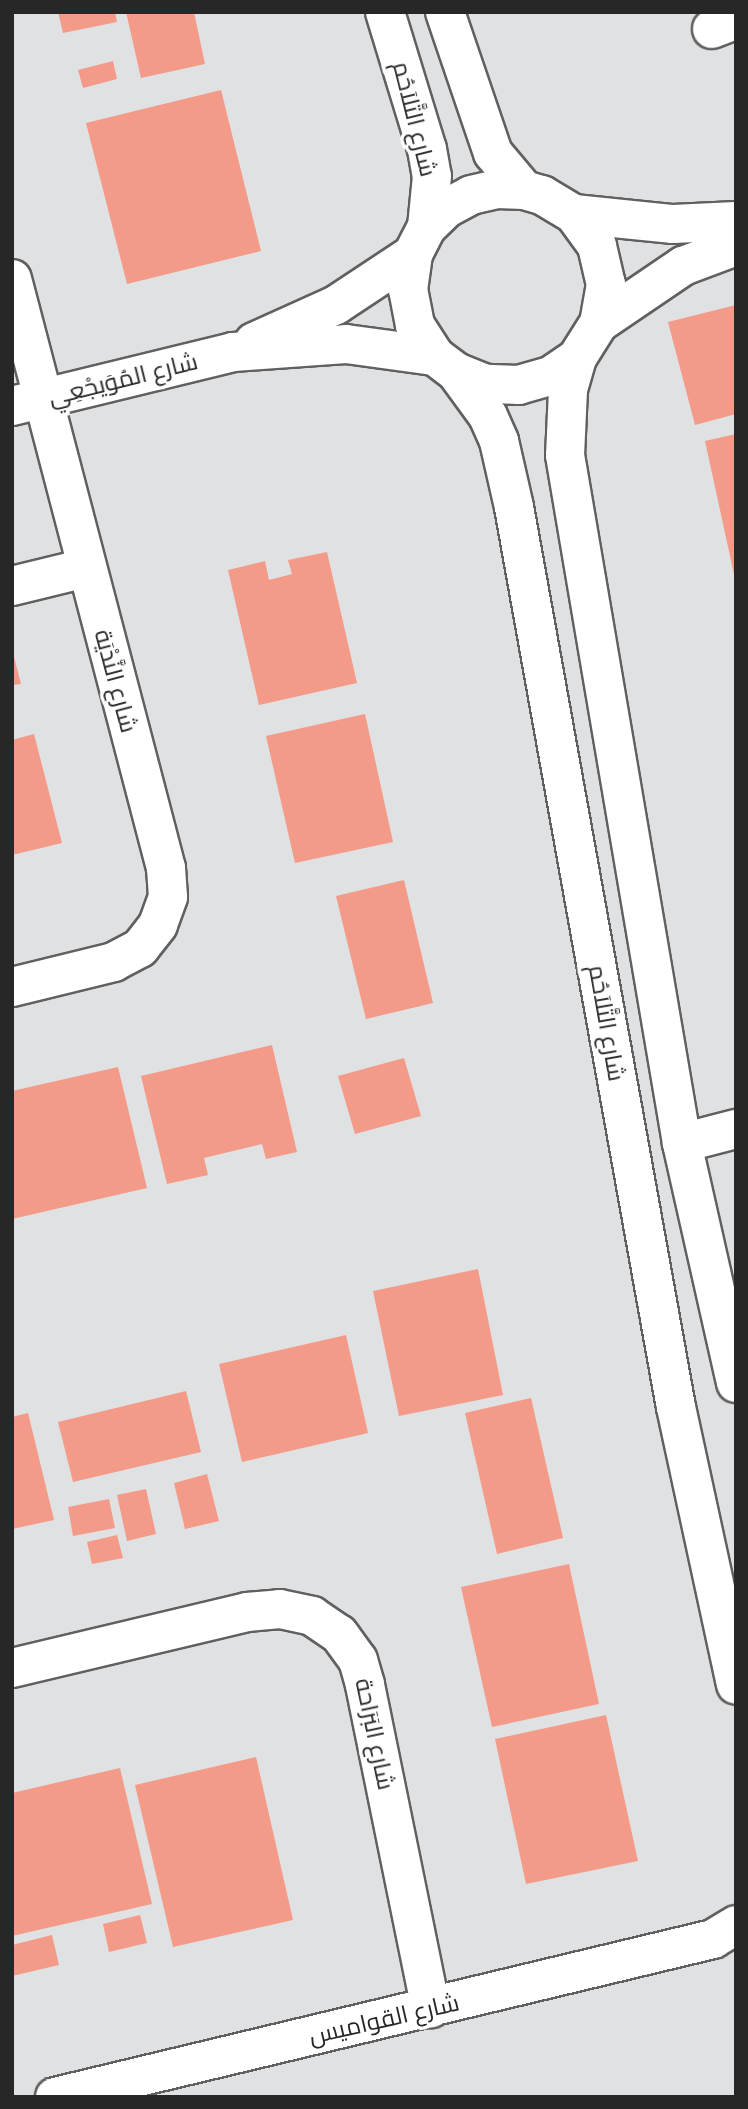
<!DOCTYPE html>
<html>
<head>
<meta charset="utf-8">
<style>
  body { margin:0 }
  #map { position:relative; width:748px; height:2109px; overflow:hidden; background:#e0e1e2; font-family:"Public Sans",Cairo,sans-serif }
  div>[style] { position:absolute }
  .building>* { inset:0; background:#f39a89 }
  .roads { filter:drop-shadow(2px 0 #606061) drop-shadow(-2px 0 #606061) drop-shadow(0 2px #606061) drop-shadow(0 -2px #606061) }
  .minor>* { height:38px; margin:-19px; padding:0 19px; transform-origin:19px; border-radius:19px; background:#fff }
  span { translate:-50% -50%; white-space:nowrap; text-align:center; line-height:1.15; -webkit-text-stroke:7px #fff; paint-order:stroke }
  .street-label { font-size:24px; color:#272728 }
  .frame { position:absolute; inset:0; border:14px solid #272728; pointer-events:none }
</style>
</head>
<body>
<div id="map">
  <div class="building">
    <i style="clip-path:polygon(58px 12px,115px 12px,117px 22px,63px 33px)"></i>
    <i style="clip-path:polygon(126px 12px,194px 12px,205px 64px,141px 78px)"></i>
    <i style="clip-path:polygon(113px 61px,117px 79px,83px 88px,78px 70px)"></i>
    <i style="clip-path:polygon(221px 90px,261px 251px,127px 284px,86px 123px)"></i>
    <i style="clip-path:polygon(736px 305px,736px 414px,695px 425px,668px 322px)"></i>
    <i style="clip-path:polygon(736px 434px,736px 579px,735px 579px,705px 441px)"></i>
    <i style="clip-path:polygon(327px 552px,357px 683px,259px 705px,228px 570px,265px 561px,269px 580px,292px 574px,288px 560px)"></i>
    <i style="clip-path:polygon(12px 649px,21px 684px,12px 685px)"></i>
    <i style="clip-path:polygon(365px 714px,393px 842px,295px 863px,266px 736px)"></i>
    <i style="clip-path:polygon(34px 734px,62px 843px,12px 855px,12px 740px)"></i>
    <i style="clip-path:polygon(404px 880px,433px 1003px,366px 1019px,336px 896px)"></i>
    <i style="clip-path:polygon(272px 1045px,297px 1152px,266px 1159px,262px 1144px,204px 1158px,208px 1175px,167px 1184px,141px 1076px)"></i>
    <i style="clip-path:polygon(404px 1058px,421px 1116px,355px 1134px,338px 1076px)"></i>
    <i style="clip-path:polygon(118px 1067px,147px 1188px,12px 1219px,12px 1091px)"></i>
    <i style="clip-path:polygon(478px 1269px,503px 1395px,399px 1416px,373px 1291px)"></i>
    <i style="clip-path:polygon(346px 1335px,368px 1433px,242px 1462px,219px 1364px)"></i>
    <i style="clip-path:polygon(186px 1391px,201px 1452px,73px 1482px,58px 1422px)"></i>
    <i style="clip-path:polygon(531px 1398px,563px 1538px,497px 1554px,465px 1413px)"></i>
    <i style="clip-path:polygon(28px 1413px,54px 1520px,12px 1529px,12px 1417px)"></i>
    <i style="clip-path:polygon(207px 1474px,219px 1521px,185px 1529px,174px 1483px)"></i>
    <i style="clip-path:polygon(146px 1489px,156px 1534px,127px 1541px,117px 1495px)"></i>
    <i style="clip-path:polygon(109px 1499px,115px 1528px,73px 1536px,68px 1507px)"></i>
    <i style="clip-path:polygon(117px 1535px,123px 1558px,92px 1564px,87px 1542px)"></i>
    <i style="clip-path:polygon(569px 1564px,599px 1704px,492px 1727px,461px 1587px)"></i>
    <i style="clip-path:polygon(606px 1715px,638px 1861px,526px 1884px,495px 1739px)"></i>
    <i style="clip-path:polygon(256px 1757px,293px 1920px,173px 1947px,135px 1785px)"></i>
    <i style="clip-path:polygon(120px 1768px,152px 1904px,12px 1936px,12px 1793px)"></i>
    <i style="clip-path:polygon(140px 1915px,147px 1943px,109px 1952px,103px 1924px)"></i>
    <i style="clip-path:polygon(52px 1935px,59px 1965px,12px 1976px,12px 1945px)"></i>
  </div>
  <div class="roads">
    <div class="minor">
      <i style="left:385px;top:12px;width:143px;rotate:73deg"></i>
      <i style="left:427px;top:149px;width:27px;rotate:80deg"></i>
      <i style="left:432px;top:176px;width:51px;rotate:95.6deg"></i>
      <i style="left:445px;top:12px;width:149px;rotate:71.2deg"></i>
      <i style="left:493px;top:153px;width:48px;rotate:50deg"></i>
      <i style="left:524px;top:190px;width:19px;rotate:16deg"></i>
      <i style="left:542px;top:195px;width:37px;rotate:31deg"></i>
      <i style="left:574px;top:214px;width:39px;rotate:54deg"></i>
      <i style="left:597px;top:246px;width:39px;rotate:77deg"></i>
      <i style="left:606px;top:284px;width:40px;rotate:100deg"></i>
      <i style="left:599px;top:323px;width:41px;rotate:122.2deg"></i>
      <i style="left:577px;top:358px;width:32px;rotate:146deg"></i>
      <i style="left:550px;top:376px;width:32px;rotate:164deg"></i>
      <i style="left:519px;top:385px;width:33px;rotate:-178deg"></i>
      <i style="left:486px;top:384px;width:32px;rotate:-158deg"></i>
      <i style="left:456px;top:372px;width:26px;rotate:-143deg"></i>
      <i style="left:435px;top:356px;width:37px;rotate:-123deg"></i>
      <i style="left:415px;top:325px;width:36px;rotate:-101deg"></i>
      <i style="left:408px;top:290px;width:36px;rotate:-82deg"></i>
      <i style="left:413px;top:254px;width:30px;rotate:-63deg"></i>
      <i style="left:427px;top:227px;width:28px;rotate:-44deg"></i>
      <i style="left:447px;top:208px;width:27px;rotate:-28deg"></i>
      <i style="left:471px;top:195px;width:27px;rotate:-13deg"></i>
      <i style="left:497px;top:189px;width:27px;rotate:2deg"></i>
      <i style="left:712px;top:29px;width:26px;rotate:-21deg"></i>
      <i style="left:574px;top:214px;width:100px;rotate:5.8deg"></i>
      <i style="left:673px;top:224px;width:63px;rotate:-2.7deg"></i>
      <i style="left:12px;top:279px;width:609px;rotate:75.35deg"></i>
      <i style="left:166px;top:868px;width:29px;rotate:86deg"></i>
      <i style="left:168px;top:897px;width:30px;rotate:110deg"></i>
      <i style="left:158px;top:925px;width:29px;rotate:128deg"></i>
      <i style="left:140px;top:948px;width:30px;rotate:152deg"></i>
      <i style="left:114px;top:962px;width:105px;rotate:166.2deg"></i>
      <i style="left:599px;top:323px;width:102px;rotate:-34.2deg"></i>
      <i style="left:683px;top:266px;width:57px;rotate:-20.7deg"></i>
      <i style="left:254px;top:342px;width:90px;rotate:-24.3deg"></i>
      <i style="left:336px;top:305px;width:92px;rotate:-33.5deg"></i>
      <i style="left:577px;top:358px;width:33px;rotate:106deg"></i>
      <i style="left:568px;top:390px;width:65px;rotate:92.6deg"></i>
      <i style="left:565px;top:455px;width:698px;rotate:80.35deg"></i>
      <i style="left:682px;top:1143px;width:246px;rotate:77.3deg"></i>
      <i style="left:456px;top:372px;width:54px;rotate:54deg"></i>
      <i style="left:488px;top:416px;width:27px;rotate:66deg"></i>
      <i style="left:499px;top:441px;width:68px;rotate:77.2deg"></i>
      <i style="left:514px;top:507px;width:914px;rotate:79.8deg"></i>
      <i style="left:676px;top:1407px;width:284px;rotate:77.8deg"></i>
      <i style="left:12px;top:406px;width:228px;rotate:-13.7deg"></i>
      <i style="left:233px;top:352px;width:113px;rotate:-4deg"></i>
      <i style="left:346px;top:344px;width:90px;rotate:7.7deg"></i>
      <i style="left:12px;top:586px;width:76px;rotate:-13.7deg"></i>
      <i style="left:682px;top:1143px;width:56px;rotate:-14.5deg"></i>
      <i style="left:12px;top:1668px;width:242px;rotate:-13.4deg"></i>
      <i style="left:247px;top:1612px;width:33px;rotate:-5deg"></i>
      <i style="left:280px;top:1609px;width:33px;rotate:12deg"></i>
      <i style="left:312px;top:1616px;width:32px;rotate:34deg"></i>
      <i style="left:339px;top:1634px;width:32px;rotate:54deg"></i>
      <i style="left:358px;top:1660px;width:26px;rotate:74deg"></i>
      <i style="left:365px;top:1685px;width:330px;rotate:78.5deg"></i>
      <i style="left:55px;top:2097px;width:677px;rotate:-13.5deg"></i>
      <i style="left:713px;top:1939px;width:27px;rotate:-31deg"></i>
    </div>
  </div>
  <div class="street-label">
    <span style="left:415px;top:119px;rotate:76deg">شارع التَّلاَحُم</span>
    <span style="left:123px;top:379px;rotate:-14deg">شارع المُوَيجْعِي</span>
    <span style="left:116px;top:681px;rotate:75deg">شارع النَّدْيَة</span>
    <span style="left:607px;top:1023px;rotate:80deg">شارع التَّلاَحُم</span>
    <span style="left:375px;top:1734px;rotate:78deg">شارع البَرَاحة</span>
    <span style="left:384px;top:2019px;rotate:-13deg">شارع القواميس</span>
  </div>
  <div class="frame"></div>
</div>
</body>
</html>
